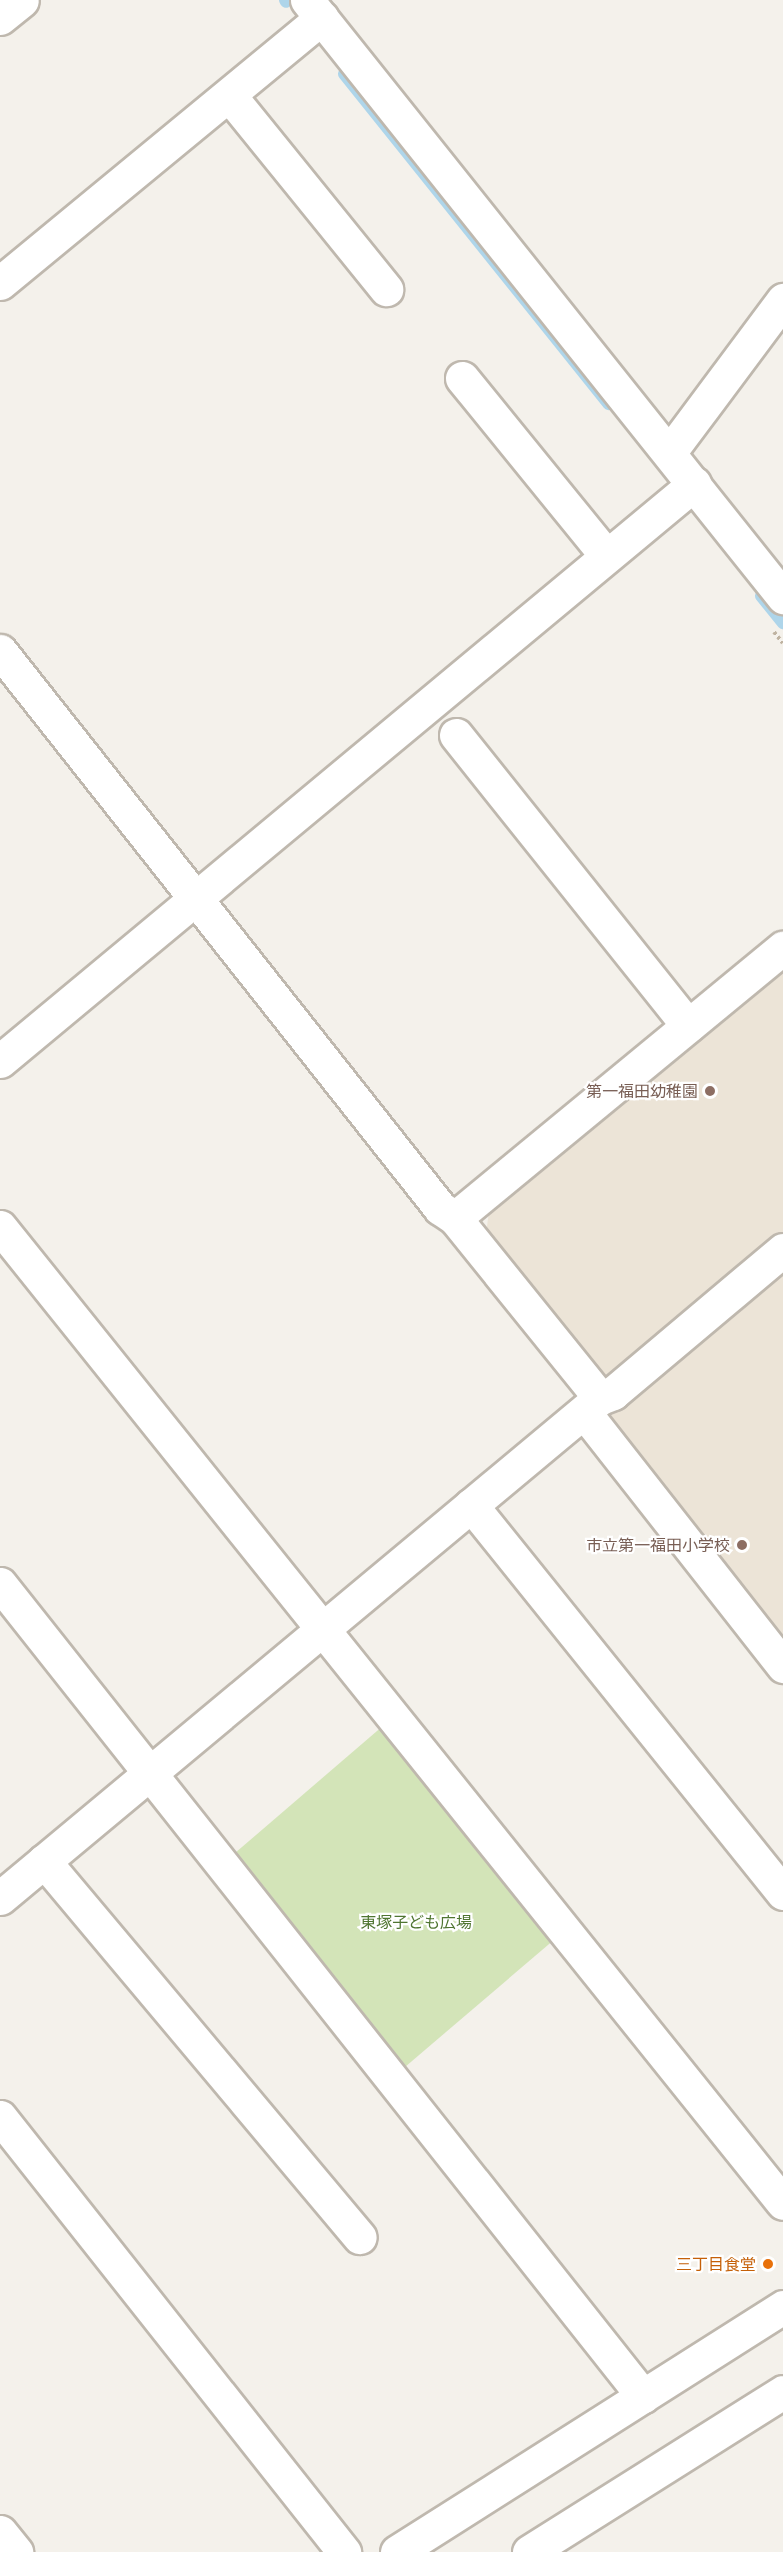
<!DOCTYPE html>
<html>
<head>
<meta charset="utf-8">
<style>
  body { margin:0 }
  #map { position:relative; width:783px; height:2552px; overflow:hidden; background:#f4f1eb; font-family:Inter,"Noto Sans JP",sans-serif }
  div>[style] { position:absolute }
  .education>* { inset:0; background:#ece4d7 }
  .green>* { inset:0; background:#d3e4b8 }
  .stream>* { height:12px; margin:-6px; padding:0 6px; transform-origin:6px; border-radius:6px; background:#aed5ea }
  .path>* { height:4px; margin-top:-2px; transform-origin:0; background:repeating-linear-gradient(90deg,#bfb3a1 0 3px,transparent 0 6px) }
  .roads { filter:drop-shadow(2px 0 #bfb8ae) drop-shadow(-2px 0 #bfb8ae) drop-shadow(0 2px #bfb8ae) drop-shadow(0 -2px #bfb8ae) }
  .minor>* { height:33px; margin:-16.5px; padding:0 16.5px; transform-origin:16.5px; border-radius:16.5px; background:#fff }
  .dots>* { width:16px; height:16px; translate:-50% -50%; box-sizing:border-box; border:3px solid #fff; border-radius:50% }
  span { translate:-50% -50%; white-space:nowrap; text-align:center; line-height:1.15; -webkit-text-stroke:4.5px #fff; paint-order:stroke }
  .education-label { font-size:16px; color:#785e54 }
  .right { translate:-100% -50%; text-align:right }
  .park-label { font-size:16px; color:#4f7531 }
  .food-label { font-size:16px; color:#c56008 }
</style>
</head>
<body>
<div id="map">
  <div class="education">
    <i style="clip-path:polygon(783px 971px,783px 1233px,606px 1384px,486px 1233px,489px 1212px)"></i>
    <i style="clip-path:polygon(783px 1269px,783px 1650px,602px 1420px)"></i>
  </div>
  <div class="green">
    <i style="clip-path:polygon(384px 1725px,555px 1939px,405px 2067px,235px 1853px)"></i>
  </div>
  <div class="stream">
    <i style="left:285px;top:0;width:2px;rotate:63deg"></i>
    <i style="left:344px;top:74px;width:423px;rotate:51.3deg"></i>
    <i style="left:761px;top:596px;width:35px;rotate:51deg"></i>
  </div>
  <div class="path">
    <i style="left:774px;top:632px;width:14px;rotate:51deg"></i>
  </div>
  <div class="roads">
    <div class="minor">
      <i style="left:307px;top:0;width:764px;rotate:51.43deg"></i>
      <i style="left:0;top:18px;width:28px;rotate:-39deg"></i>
      <i style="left:229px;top:95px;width:250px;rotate:51deg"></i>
      <i style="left:0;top:283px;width:417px;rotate:-39.5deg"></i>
      <i style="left:462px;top:378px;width:227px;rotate:50.9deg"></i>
      <i style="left:669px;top:453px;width:191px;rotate:-53.3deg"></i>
      <i style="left:0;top:651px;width:710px;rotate:51.69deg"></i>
      <i style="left:440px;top:1208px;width:18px;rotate:34deg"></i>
      <i style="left:456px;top:735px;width:372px;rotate:51.4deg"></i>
      <i style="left:0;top:1061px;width:903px;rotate:-39.74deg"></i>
      <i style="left:0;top:1227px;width:1251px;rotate:51.26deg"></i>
      <i style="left:600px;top:1398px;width:14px;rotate:-21deg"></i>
      <i style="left:613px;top:1393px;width:222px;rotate:-40.1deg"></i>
      <i style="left:584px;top:1412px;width:323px;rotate:51.9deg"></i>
      <i style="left:471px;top:1505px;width:498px;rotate:51.2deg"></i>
      <i style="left:0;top:1584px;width:1036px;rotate:51.63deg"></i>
      <i style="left:44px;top:1861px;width:491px;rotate:50deg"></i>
      <i style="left:0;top:1898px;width:781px;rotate:-39.81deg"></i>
      <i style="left:600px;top:1398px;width:231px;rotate:-128.9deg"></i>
      <i style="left:455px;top:1218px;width:425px;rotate:-39.5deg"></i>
      <i style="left:0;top:2117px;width:555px;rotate:51.66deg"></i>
      <i style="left:0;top:2532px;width:26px;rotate:51deg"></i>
      <i style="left:397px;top:2552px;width:457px;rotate:-32.4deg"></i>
      <i style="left:529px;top:2552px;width:300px;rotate:-32.2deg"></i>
    </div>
  </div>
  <div class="dots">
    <i style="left:710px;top:1091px;background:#8d6e63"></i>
    <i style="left:742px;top:1545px;background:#8d6e63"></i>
    <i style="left:768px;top:2264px;background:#e8710a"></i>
  </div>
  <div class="education-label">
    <span class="right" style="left:698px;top:1091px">第一福田幼稚園</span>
    <span class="right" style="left:730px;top:1545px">市立第一福田小学校</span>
  </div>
  <div class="park-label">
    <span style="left:416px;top:1922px">東塚子ども広場</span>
  </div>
  <div class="food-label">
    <span class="right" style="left:756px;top:2264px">三丁目食堂</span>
  </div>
</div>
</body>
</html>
